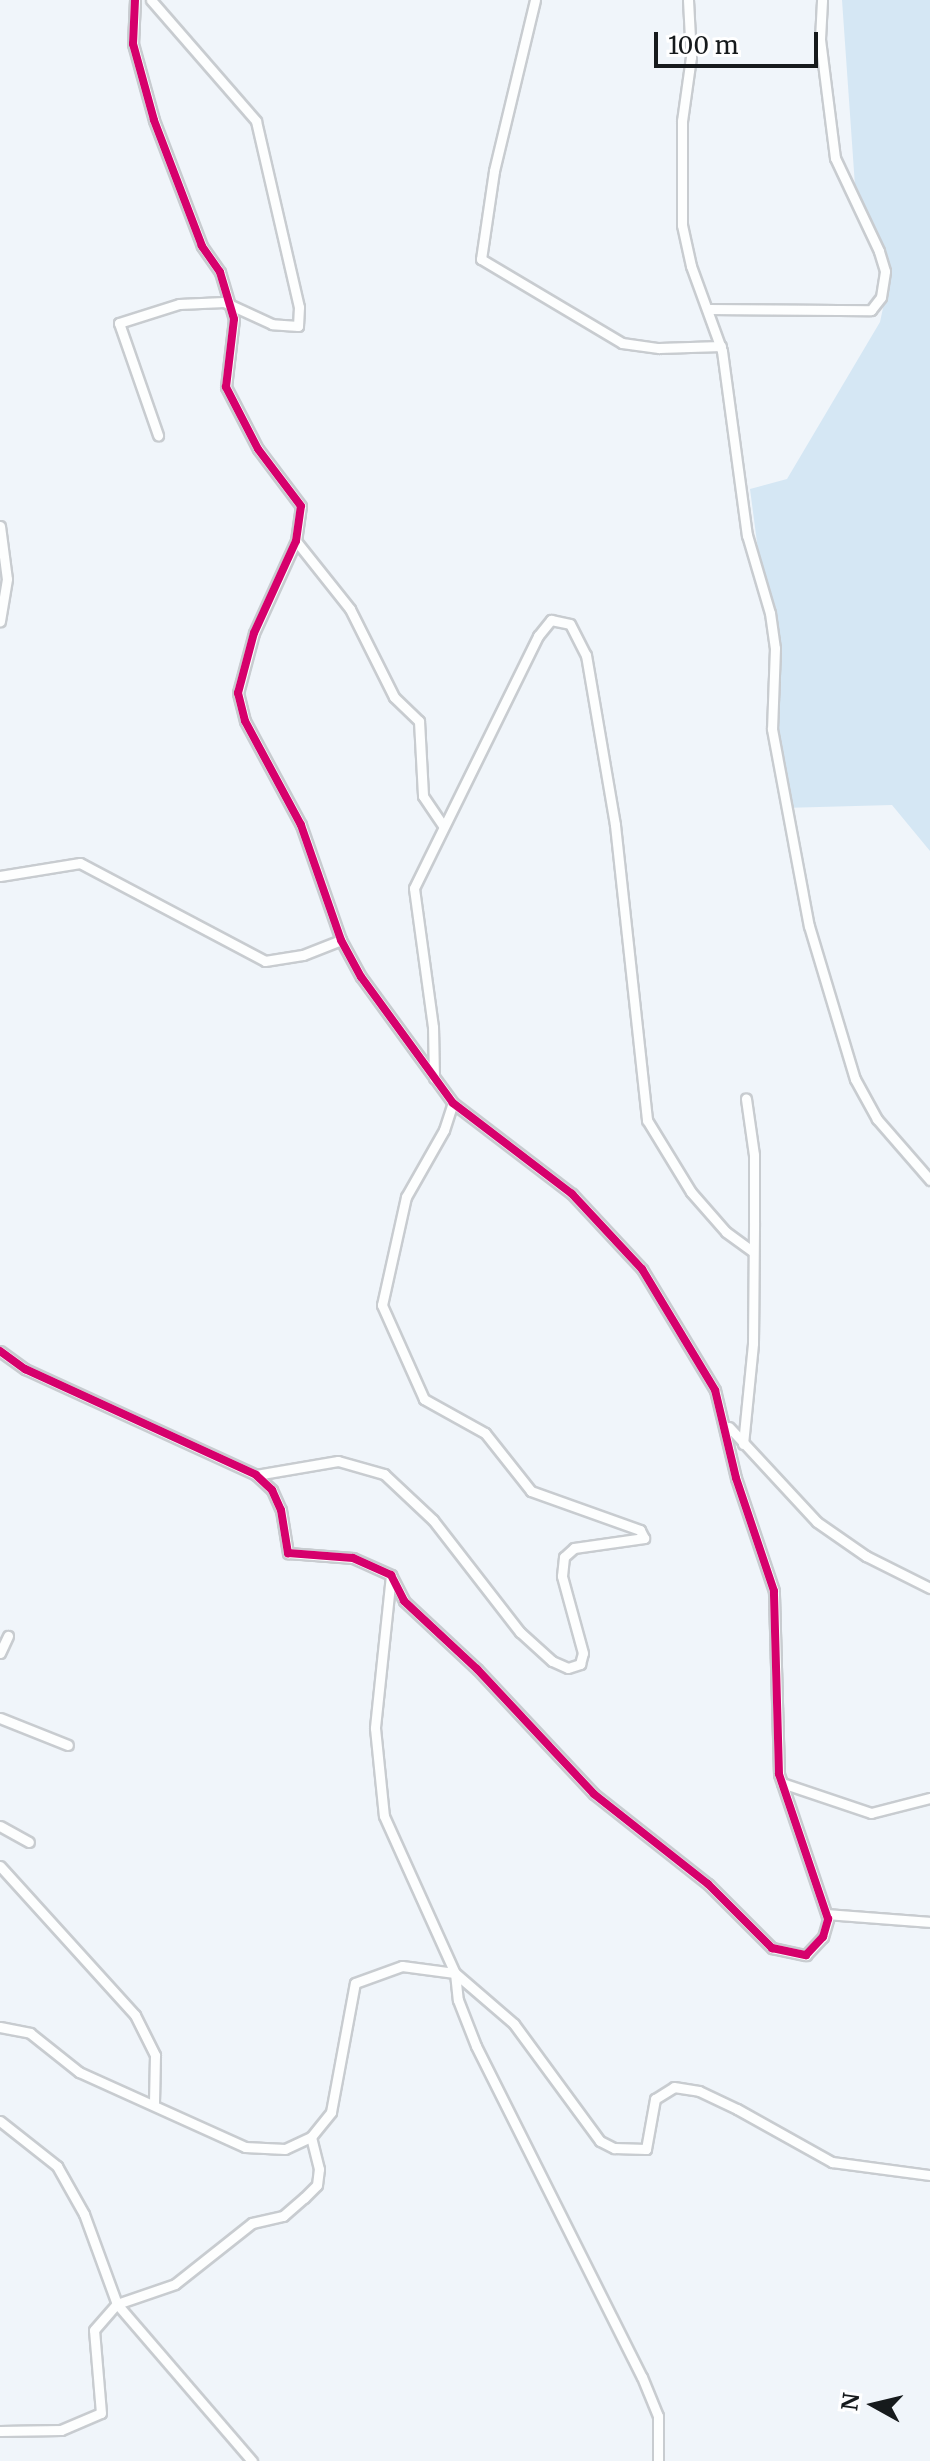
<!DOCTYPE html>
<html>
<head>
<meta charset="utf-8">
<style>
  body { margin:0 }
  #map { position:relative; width:930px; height:2461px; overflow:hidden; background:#f0f5fa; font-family:Merriweather,serif }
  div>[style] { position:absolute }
  .green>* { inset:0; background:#d5e7f4 }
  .roads { filter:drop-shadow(2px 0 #c8ccd0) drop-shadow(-2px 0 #c8ccd0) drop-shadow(0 2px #c8ccd0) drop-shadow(0 -2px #c8ccd0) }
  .street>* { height:9px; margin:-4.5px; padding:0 4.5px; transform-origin:4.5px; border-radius:4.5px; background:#fdfefe }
  .cycleway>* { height:8px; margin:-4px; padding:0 4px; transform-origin:4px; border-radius:4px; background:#d6006c }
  span { translate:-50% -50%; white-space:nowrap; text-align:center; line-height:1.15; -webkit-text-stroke:8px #fff; paint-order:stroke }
  .north { position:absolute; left:834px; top:2365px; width:80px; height:80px; -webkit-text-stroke:6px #fff; paint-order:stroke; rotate:278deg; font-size:22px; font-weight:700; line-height:32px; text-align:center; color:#161a1c }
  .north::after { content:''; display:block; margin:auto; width:28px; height:36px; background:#161a1c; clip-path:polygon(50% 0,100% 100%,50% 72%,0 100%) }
  .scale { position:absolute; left:654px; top:32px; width:164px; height:36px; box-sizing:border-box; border:4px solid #161a1c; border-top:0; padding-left:10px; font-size:24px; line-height:28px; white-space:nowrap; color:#161a1c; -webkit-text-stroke:6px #fff; paint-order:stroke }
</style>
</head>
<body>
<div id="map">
  <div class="green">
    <i style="clip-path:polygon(842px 0,930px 0,930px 851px,892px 805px,783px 808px,772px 657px,750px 489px,787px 479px,880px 322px,889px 280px,855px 186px)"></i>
  </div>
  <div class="roads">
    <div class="street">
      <i style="left:151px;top:0;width:160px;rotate:49deg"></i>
      <i style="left:256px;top:121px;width:191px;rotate:77deg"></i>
      <i style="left:299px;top:307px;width:19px;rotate:93deg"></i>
      <i style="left:298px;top:326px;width:26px;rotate:-176deg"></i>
      <i style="left:272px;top:324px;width:53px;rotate:-155.4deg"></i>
      <i style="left:224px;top:302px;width:45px;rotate:177.5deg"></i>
      <i style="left:179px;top:304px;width:63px;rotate:162.4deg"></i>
      <i style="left:119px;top:323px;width:119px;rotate:70.8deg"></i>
      <i style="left:535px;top:0;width:176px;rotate:103.5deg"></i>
      <i style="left:494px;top:171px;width:89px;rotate:98.4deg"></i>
      <i style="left:481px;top:259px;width:164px;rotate:30.8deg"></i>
      <i style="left:622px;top:343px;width:37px;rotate:8deg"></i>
      <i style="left:659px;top:348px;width:62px;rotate:-1.8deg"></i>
      <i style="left:688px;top:0;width:57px;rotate:87deg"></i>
      <i style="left:691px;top:57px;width:65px;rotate:98deg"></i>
      <i style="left:682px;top:121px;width:104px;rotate:90deg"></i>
      <i style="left:682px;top:225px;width:42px;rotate:77.6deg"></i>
      <i style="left:691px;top:266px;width:90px;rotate:70deg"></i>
      <i style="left:722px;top:351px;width:186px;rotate:82.3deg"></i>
      <i style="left:747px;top:535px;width:81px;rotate:73.6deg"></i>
      <i style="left:770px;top:613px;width:35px;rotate:82deg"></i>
      <i style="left:775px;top:648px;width:81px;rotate:92.1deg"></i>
      <i style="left:772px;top:729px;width:200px;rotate:79.4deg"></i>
      <i style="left:809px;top:926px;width:160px;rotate:73.3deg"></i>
      <i style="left:855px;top:1079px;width:46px;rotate:61.2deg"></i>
      <i style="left:877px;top:1119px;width:81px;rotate:49deg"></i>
      <i style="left:708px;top:309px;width:163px;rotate:0.4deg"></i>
      <i style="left:871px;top:310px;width:16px;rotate:-52deg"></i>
      <i style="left:881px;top:297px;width:26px;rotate:-81deg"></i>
      <i style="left:885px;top:271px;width:21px;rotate:-107deg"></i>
      <i style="left:879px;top:251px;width:103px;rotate:-115.3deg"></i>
      <i style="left:835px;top:158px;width:120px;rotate:-97.2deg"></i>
      <i style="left:820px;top:39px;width:39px;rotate:-87deg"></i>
      <i style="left:0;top:526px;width:53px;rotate:82.5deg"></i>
      <i style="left:7px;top:579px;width:43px;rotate:99.5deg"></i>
      <i style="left:296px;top:541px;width:87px;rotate:51.5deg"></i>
      <i style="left:350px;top:609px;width:98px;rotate:63.4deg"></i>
      <i style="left:394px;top:697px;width:35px;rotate:44deg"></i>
      <i style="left:419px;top:721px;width:75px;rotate:86.9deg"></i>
      <i style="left:423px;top:796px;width:36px;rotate:56deg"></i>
      <i style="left:0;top:876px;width:81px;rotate:-9.2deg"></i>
      <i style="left:80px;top:863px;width:209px;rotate:27.9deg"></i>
      <i style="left:265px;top:961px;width:38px;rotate:-9deg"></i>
      <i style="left:303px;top:955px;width:41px;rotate:-21.5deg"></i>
      <i style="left:434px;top:1078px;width:51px;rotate:-91.1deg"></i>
      <i style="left:433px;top:1027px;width:140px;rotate:-97.8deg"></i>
      <i style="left:414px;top:888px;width:281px;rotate:-63.8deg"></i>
      <i style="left:538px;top:636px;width:21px;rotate:-51deg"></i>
      <i style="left:551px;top:620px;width:19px;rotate:12deg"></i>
      <i style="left:570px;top:624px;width:35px;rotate:63deg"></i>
      <i style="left:586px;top:655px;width:172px;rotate:80.3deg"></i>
      <i style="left:615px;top:825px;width:297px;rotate:83.8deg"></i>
      <i style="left:647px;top:1120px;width:84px;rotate:58.6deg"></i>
      <i style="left:691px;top:1192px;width:53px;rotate:48.8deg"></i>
      <i style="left:726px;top:1232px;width:32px;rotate:36deg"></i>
      <i style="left:0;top:1351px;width:31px;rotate:36deg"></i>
      <i style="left:25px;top:1369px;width:254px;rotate:24.6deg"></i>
      <i style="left:256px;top:1475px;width:22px;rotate:43deg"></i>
      <i style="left:272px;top:1490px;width:22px;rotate:66deg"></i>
      <i style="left:281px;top:1510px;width:44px;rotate:80.8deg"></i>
      <i style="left:288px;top:1553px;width:65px;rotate:4.4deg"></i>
      <i style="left:353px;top:1558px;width:42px;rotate:24.1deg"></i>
      <i style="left:391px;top:1575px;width:29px;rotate:63deg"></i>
      <i style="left:404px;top:1601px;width:100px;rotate:43deg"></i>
      <i style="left:477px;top:1669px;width:171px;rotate:46.9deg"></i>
      <i style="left:594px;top:1794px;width:145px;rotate:38.3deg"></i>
      <i style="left:708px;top:1884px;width:91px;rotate:45deg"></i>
      <i style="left:772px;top:1948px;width:35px;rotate:12deg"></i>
      <i style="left:806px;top:1955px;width:25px;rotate:-47deg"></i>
      <i style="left:823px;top:1937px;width:19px;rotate:-74deg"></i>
      <i style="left:828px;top:1919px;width:153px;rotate:-108.7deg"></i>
      <i style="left:779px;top:1774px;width:183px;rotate:-91.6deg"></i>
      <i style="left:774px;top:1591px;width:119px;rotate:-108.6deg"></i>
      <i style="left:736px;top:1478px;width:90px;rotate:-103.4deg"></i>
      <i style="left:715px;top:1390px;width:141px;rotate:-121.1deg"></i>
      <i style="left:642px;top:1269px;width:103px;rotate:-133deg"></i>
      <i style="left:572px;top:1194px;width:150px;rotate:-142.6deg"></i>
      <i style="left:453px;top:1103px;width:156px;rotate:-126.1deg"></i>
      <i style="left:361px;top:977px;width:42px;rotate:-118.4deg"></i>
      <i style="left:341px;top:940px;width:122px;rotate:-109.2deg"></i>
      <i style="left:301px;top:825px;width:118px;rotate:-118.3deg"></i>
      <i style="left:245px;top:721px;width:29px;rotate:-104deg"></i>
      <i style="left:238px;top:693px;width:62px;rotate:-75.1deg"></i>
      <i style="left:254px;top:633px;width:101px;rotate:-65.5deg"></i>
      <i style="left:296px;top:541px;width:35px;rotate:-82deg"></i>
      <i style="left:301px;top:506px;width:71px;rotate:-127deg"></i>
      <i style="left:258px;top:449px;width:70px;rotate:-117.3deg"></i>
      <i style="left:226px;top:387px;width:68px;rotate:-83.3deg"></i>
      <i style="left:234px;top:319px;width:49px;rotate:-106.6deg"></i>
      <i style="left:220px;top:272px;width:32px;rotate:-125deg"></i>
      <i style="left:202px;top:246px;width:135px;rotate:-110.9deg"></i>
      <i style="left:154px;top:120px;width:79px;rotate:-105.4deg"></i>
      <i style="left:133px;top:44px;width:44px;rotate:-87.4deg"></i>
      <i style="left:729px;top:1427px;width:129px;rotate:47.2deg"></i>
      <i style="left:817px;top:1522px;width:60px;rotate:34.8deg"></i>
      <i style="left:866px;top:1556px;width:72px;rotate:26.6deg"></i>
      <i style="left:743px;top:1444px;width:101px;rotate:-84.3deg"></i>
      <i style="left:753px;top:1343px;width:121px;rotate:-89.5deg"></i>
      <i style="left:754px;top:1222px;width:67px;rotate:-90deg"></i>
      <i style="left:754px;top:1155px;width:57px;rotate:-98.1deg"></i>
      <i style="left:256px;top:1475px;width:83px;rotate:-9.7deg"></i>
      <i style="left:338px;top:1461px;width:48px;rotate:15.8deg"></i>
      <i style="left:384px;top:1474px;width:67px;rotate:43.2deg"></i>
      <i style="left:433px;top:1520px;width:142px;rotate:52.2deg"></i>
      <i style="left:520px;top:1632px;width:43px;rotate:42.2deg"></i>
      <i style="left:552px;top:1661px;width:17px;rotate:24deg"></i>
      <i style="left:568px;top:1668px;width:13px;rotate:-18deg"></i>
      <i style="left:580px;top:1664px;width:11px;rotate:-75deg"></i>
      <i style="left:583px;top:1653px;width:80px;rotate:-105.3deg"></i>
      <i style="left:562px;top:1576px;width:19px;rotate:-84deg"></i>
      <i style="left:564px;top:1557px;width:13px;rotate:-42deg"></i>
      <i style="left:574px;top:1548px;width:71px;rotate:-8.1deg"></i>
      <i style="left:644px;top:1538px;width:9px;rotate:-117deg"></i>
      <i style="left:640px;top:1530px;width:116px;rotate:-160.3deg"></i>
      <i style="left:531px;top:1491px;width:74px;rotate:-128.4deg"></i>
      <i style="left:485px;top:1433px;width:70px;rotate:-150.9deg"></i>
      <i style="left:424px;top:1399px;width:103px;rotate:-114.1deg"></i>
      <i style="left:382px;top:1305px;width:111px;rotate:-77.5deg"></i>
      <i style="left:406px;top:1197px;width:77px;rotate:-60.4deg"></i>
      <i style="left:444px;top:1130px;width:28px;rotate:-72deg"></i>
      <i style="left:391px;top:1575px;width:154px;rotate:96deg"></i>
      <i style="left:375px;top:1728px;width:88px;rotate:84.2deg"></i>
      <i style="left:384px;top:1816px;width:172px;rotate:65.7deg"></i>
      <i style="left:455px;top:1973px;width:78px;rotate:40.8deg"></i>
      <i style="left:514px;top:2024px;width:145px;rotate:53.7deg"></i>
      <i style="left:600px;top:2141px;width:16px;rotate:27deg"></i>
      <i style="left:614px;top:2148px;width:32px;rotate:2deg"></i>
      <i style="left:646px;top:2149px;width:51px;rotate:-79.8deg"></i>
      <i style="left:655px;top:2099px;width:22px;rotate:-32deg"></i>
      <i style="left:674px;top:2087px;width:25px;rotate:9deg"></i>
      <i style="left:699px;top:2091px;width:42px;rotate:25.3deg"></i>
      <i style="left:737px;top:2109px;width:109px;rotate:29.2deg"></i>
      <i style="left:832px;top:2162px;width:99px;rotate:7.6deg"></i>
      <i style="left:0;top:1653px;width:19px;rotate:-65deg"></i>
      <i style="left:0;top:1718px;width:73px;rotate:21.7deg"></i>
      <i style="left:782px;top:1783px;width:94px;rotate:18.6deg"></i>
      <i style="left:871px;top:1813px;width:61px;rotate:-14.3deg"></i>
      <i style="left:0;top:1826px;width:33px;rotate:29deg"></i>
      <i style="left:0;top:1866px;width:201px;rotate:47.8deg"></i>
      <i style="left:135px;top:2015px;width:45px;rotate:63.4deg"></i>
      <i style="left:155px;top:2055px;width:48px;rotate:91.2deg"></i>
      <i style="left:827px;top:1914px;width:103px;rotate:4.4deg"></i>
      <i style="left:455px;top:1973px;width:27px;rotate:84deg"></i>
      <i style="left:458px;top:2000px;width:49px;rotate:68.6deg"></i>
      <i style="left:476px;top:2046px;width:370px;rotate:63.4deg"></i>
      <i style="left:642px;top:2377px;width:42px;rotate:67.7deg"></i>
      <i style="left:658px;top:2416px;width:45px;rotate:90deg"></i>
      <i style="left:0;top:2027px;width:31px;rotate:11deg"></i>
      <i style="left:30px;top:2033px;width:63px;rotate:38.5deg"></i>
      <i style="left:79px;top:2072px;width:182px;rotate:24.3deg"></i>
      <i style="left:245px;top:2147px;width:40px;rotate:2.9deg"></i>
      <i style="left:285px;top:2149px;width:29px;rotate:-25deg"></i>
      <i style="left:311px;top:2137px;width:32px;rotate:-51deg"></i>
      <i style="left:331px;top:2112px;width:131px;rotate:-79.5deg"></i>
      <i style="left:355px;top:1983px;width:50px;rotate:-19.9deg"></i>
      <i style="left:402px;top:1966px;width:53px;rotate:7.5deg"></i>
      <i style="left:0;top:2121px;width:73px;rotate:38.3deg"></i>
      <i style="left:57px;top:2166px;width:55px;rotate:60.6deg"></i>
      <i style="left:84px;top:2214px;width:96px;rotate:69.9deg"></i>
      <i style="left:117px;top:2304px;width:207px;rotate:49.3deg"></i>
      <i style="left:0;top:2431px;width:61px;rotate:-0.9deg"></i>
      <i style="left:61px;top:2430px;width:43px;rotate:-23deg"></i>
      <i style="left:101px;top:2413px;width:83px;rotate:-94.8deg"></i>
      <i style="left:94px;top:2330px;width:35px;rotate:-49deg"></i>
      <i style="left:117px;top:2304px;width:61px;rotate:-19deg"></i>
      <i style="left:175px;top:2284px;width:98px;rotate:-38.4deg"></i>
      <i style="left:252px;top:2223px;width:32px;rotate:-13deg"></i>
      <i style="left:283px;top:2216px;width:28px;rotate:-41deg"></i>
      <i style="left:304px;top:2198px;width:18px;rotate:-45deg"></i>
      <i style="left:317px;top:2185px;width:16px;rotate:-83deg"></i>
      <i style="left:319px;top:2169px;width:33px;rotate:-104deg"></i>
    </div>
  </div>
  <div class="cycleway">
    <i style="left:0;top:1351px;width:31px;rotate:36deg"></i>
    <i style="left:25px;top:1369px;width:254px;rotate:24.6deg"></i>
    <i style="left:256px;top:1475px;width:22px;rotate:43deg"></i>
    <i style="left:272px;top:1490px;width:22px;rotate:66deg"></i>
    <i style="left:281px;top:1510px;width:44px;rotate:80.8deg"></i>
    <i style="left:288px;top:1553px;width:65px;rotate:4.4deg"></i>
    <i style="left:353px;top:1558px;width:42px;rotate:24.1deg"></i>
    <i style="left:391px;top:1575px;width:29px;rotate:63deg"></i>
    <i style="left:404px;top:1601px;width:100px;rotate:43deg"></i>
    <i style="left:477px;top:1669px;width:171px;rotate:46.9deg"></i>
    <i style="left:594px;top:1794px;width:145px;rotate:38.3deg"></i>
    <i style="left:708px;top:1884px;width:91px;rotate:45deg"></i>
    <i style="left:772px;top:1948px;width:35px;rotate:12deg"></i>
    <i style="left:806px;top:1955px;width:25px;rotate:-47deg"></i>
    <i style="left:823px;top:1937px;width:19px;rotate:-74deg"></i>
    <i style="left:828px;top:1919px;width:153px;rotate:-108.7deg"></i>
    <i style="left:779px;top:1774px;width:183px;rotate:-91.6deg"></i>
    <i style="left:774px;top:1591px;width:119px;rotate:-108.6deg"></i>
    <i style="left:736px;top:1478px;width:90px;rotate:-103.4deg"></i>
    <i style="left:715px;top:1390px;width:141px;rotate:-121.1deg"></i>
    <i style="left:642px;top:1269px;width:103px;rotate:-133deg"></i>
    <i style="left:572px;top:1194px;width:150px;rotate:-142.6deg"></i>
    <i style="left:453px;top:1103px;width:156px;rotate:-126.1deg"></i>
    <i style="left:361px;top:977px;width:42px;rotate:-118.4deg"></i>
    <i style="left:341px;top:940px;width:122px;rotate:-109.2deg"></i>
    <i style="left:301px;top:825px;width:118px;rotate:-118.3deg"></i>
    <i style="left:245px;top:721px;width:29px;rotate:-104deg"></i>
    <i style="left:238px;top:693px;width:62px;rotate:-75.1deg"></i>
    <i style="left:254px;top:633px;width:101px;rotate:-65.5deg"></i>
    <i style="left:296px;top:541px;width:35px;rotate:-82deg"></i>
    <i style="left:301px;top:506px;width:71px;rotate:-127deg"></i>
    <i style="left:258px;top:449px;width:70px;rotate:-117.3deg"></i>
    <i style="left:226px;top:387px;width:68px;rotate:-83.3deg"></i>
    <i style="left:234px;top:319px;width:49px;rotate:-106.6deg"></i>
    <i style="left:220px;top:272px;width:32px;rotate:-125deg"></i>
    <i style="left:202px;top:246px;width:135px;rotate:-110.9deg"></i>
    <i style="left:154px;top:120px;width:79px;rotate:-105.4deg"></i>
    <i style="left:133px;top:44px;width:44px;rotate:-87.4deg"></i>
  </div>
  <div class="north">N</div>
  <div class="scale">100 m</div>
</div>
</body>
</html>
